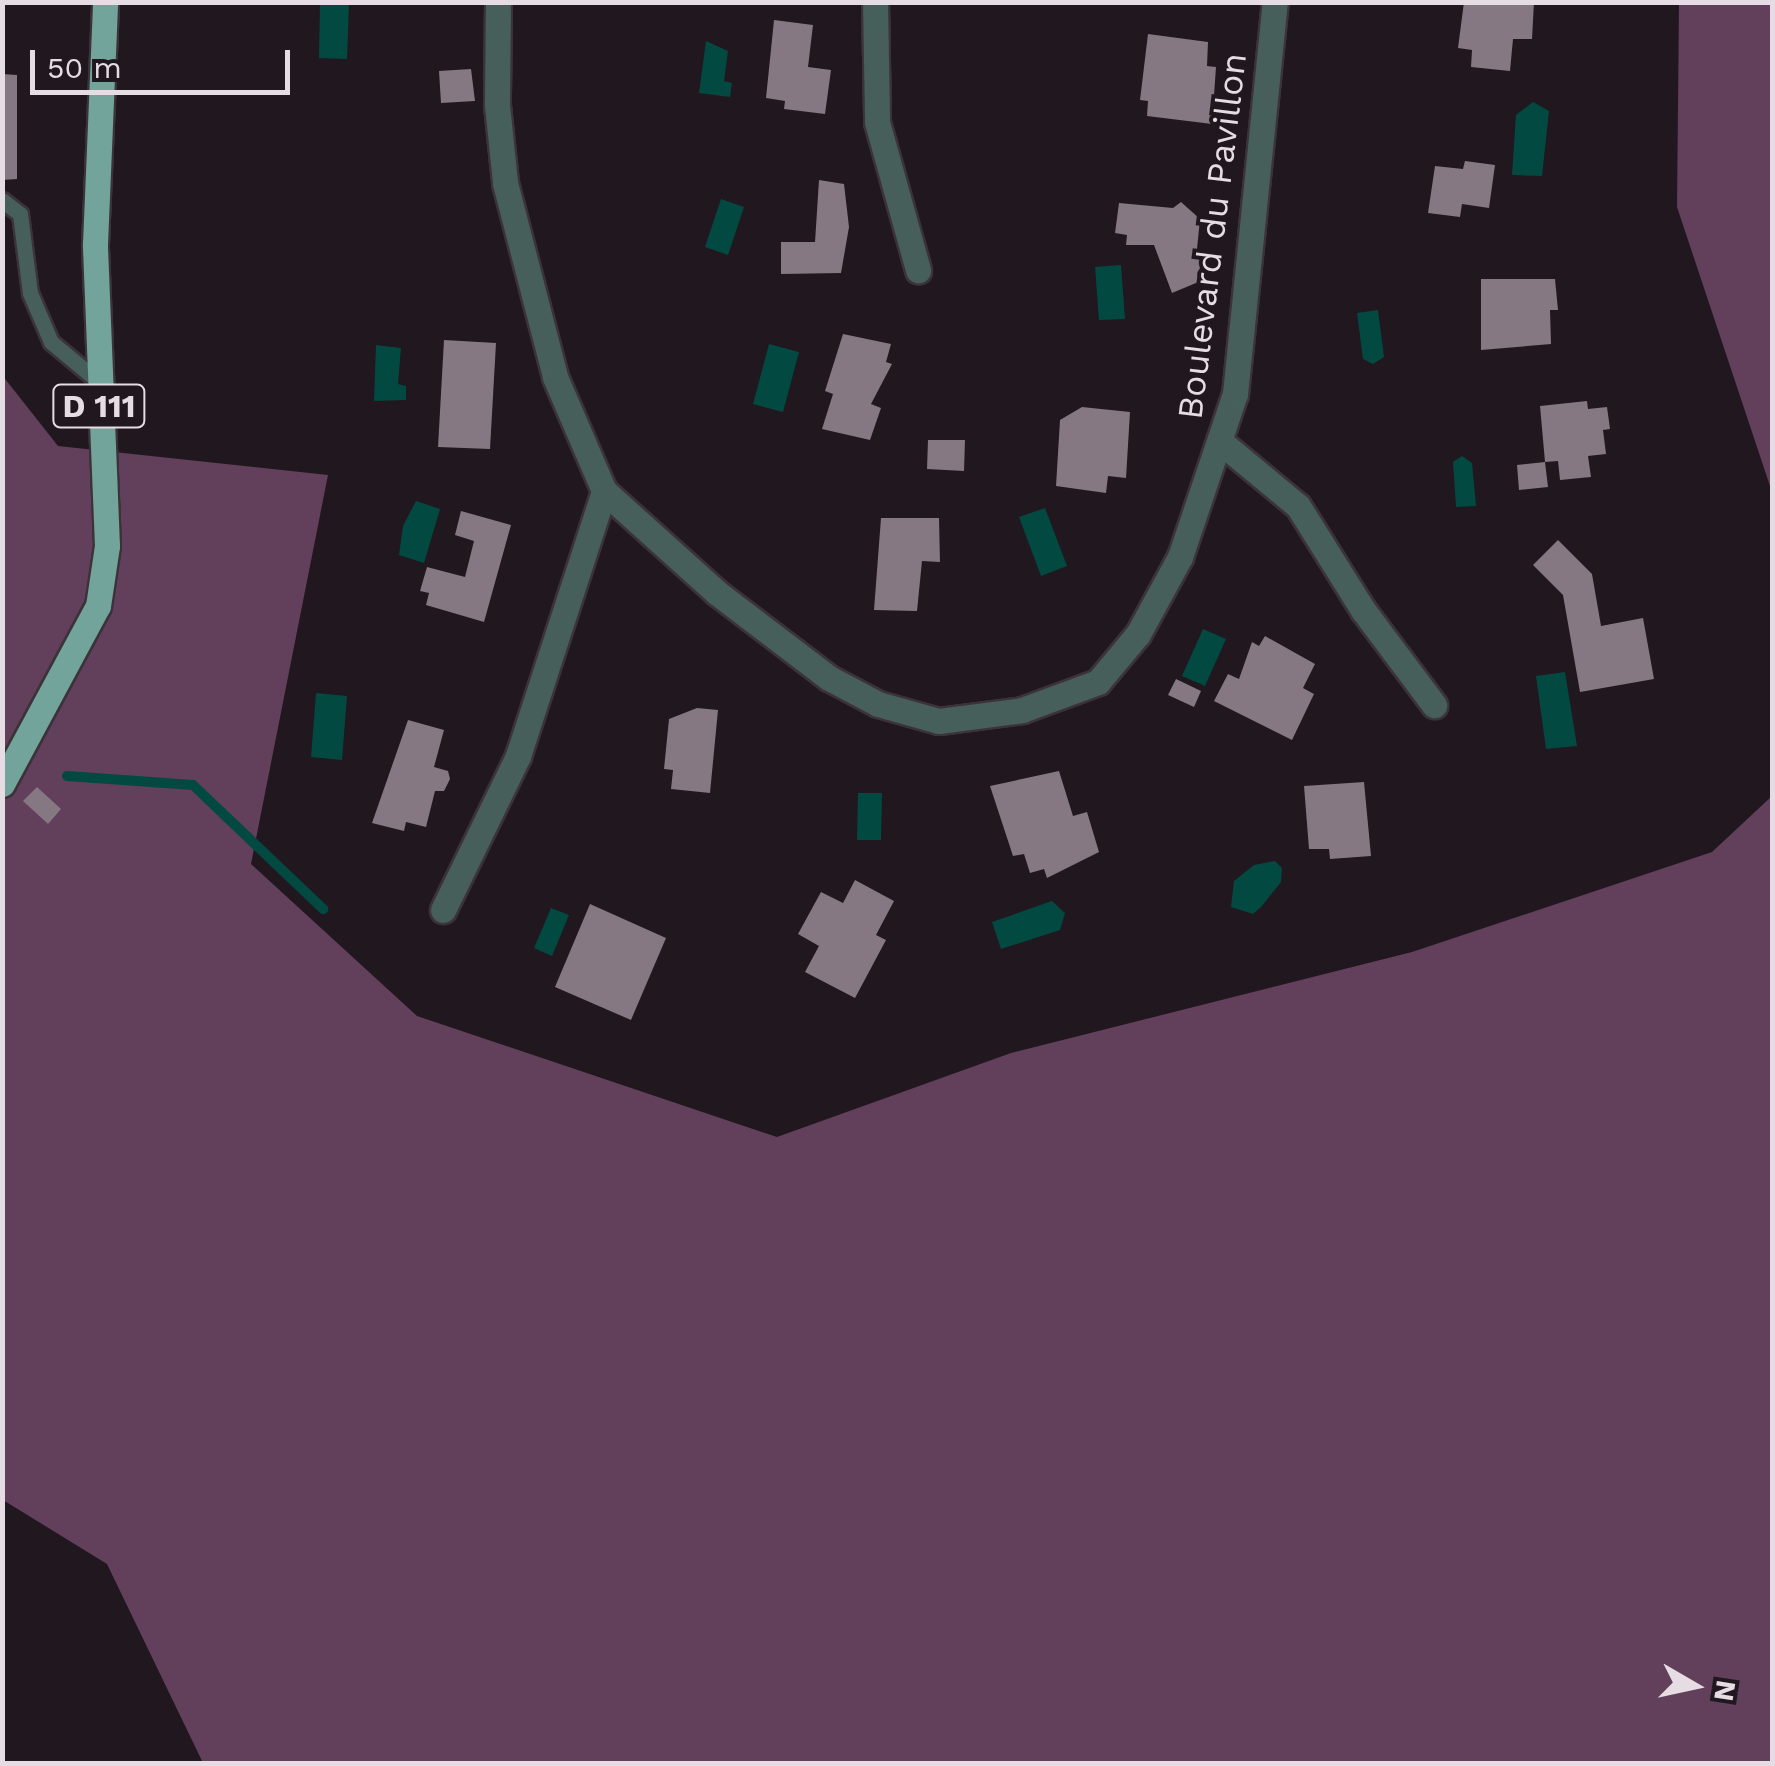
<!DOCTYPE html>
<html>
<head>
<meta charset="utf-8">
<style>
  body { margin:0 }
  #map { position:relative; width:1775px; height:1766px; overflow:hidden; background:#21171f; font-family:"Work Sans",sans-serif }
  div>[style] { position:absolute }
  .forest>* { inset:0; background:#623f5b }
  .water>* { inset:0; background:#024a41 }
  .stream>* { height:10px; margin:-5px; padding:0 5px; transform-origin:5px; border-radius:5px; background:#024a41 }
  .building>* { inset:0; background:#857882 }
  .roads { filter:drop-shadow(2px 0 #3c333a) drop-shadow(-2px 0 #3c333a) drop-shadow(0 2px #3c333a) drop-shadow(0 -2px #3c333a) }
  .service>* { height:15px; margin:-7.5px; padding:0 7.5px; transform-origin:7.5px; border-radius:7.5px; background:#475f5a }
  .minor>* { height:25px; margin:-12.5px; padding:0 12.5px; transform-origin:12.5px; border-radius:12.5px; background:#475f5a }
  .primary>* { height:25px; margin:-12.5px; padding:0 12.5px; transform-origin:12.5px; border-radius:12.5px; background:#72a49b }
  span { translate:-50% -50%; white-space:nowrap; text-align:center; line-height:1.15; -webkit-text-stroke:8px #21171f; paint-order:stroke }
  .shield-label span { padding:2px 8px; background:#21171f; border:2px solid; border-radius:8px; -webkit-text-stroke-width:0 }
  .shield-label { font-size:32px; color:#e5dde3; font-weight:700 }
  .street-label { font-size:35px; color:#e5dde3 }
  .frame { position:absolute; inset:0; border:5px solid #e5dde3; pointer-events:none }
  .north { position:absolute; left:1645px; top:1636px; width:100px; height:100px; -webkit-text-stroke:8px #21171f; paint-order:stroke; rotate:99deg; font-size:28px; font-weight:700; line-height:40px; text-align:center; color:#e5dde3 }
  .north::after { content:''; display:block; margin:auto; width:35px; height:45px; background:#e5dde3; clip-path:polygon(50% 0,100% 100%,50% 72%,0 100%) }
  .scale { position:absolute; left:30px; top:50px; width:260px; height:45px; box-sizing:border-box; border:5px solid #e5dde3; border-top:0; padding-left:12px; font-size:30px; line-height:35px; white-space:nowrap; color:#e5dde3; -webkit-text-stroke:8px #21171f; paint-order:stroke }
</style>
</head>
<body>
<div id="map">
  <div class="forest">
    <i style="clip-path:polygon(1679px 3px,1772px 3px,1772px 492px,1677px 207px)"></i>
    <i style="clip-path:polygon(2px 375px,58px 446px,328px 475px,251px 864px,417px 1016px,777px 1137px,1011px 1053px,1412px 952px,1712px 852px,1772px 796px,1772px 1763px,203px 1763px,107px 1564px,3px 1500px)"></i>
  </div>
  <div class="water">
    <i style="clip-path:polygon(320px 3px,349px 3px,347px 59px,319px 58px)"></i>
    <i style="clip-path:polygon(706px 41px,728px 51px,724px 81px,732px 83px,730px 97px,699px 93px)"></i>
    <i style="clip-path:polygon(1533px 102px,1549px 111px,1542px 176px,1512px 175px,1516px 115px)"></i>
    <i style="clip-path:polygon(721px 199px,744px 207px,728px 255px,705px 247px)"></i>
    <i style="clip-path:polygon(1121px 265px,1125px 319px,1099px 320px,1095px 267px)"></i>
    <i style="clip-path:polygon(1378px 310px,1384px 357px,1373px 364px,1363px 359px,1357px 313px)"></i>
    <i style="clip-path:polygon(769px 344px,799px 352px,783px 412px,753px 404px)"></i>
    <i style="clip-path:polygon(376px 345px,401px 348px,398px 384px,406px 386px,406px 400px,374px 401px)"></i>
    <i style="clip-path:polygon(1462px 456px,1472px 463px,1476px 506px,1456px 507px,1453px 462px)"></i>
    <i style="clip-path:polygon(416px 501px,440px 509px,424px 563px,399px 555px,403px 526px)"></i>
    <i style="clip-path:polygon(1045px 508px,1067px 566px,1041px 576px,1019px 517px)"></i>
    <i style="clip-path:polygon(1203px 629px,1226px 639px,1205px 686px,1182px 676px)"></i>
    <i style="clip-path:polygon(1565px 672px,1577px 746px,1546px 749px,1536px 676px)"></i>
    <i style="clip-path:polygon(316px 693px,347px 696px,342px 760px,311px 757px)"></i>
    <i style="clip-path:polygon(858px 793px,882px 793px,881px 840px,857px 840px)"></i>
    <i style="clip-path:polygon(1275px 861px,1282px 868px,1281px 882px,1261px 907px,1253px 914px,1231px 907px,1234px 881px,1254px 865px)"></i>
    <i style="clip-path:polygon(1052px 901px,1065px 913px,1060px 930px,1001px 949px,992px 922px)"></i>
    <i style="clip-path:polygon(551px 908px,569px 915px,552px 956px,534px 948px)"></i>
  </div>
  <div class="stream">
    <i style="left:67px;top:776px;width:126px;rotate:4.1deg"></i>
    <i style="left:193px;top:785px;width:180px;rotate:43.6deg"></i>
  </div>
  <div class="building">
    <i style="clip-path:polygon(1464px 2px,1534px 2px,1532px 39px,1513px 39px,1510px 71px,1471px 67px,1472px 50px,1458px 48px)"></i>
    <i style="clip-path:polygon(774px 20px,813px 25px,808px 67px,831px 70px,825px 114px,784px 109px,785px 101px,766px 98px)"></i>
    <i style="clip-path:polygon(1148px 34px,1208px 42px,1207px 66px,1216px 67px,1212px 124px,1147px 116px,1148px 101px,1140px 100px)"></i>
    <i style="clip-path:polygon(471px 69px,475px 101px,441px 103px,439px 71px)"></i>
    <i style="clip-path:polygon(2px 74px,17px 75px,17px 179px,2px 180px)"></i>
    <i style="clip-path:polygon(1465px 161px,1495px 165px,1489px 208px,1462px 204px,1460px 217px,1428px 213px,1435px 166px,1463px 169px)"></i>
    <i style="clip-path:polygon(819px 180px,844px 184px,849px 227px,841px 273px,781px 274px,781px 242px,815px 242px)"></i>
    <i style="clip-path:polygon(1181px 202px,1200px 219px,1197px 249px,1208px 278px,1172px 293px,1154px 245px,1126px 245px,1127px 235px,1115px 233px,1119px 203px,1173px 208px)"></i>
    <i style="clip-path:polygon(1481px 279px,1555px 279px,1558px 310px,1550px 310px,1551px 344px,1481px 350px)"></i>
    <i style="clip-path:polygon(843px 334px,891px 344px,886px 362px,892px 364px,871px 404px,881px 408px,870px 440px,822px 429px,833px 394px,825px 391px)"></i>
    <i style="clip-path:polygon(444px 340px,496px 343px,490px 449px,438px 447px)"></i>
    <i style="clip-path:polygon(1587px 401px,1588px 409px,1607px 407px,1610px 429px,1603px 430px,1606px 454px,1588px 456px,1591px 477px,1560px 480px,1558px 461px,1545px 462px,1548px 487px,1519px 490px,1517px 465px,1545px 462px,1540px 406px)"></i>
    <i style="clip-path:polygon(1082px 407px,1130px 412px,1126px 478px,1108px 476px,1106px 493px,1056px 486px,1060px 420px)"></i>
    <i style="clip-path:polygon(928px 440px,965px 440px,964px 471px,927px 469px)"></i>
    <i style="clip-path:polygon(461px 511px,511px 525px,484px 622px,426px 605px,429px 593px,420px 591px,427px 567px,465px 577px,474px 541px,455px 535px)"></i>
    <i style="clip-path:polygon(881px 518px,939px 518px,940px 562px,922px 561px,917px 611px,874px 610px)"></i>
    <i style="clip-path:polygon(1558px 540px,1592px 574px,1601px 626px,1643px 618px,1654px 679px,1580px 692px,1563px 595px,1533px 565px)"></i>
    <i style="clip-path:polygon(1265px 636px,1315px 664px,1303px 688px,1314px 694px,1292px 740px,1214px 701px,1228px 674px,1239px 679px,1252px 642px,1259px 646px)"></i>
    <i style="clip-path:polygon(1176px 679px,1201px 691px,1194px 707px,1168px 695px)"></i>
    <i style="clip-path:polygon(697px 708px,718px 710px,710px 793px,671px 789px,673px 770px,664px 769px,669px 719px)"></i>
    <i style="clip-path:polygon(408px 720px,444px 730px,434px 767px,448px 771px,450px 779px,444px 791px,435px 791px,426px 827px,406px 822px,404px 831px,372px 823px)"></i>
    <i style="clip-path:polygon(1059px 771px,1073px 816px,1087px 812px,1099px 852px,1047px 878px,1044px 869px,1030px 873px,1024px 854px,1013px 856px,990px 786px)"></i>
    <i style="clip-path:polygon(1364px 782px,1371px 856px,1330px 859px,1329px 849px,1309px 849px,1304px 786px)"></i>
    <i style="clip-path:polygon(37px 787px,61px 809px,48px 824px,23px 801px)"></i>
    <i style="clip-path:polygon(855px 880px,894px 901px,876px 935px,886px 940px,855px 998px,805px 972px,819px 946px,798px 934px,821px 892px,843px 903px)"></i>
    <i style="clip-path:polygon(590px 904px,666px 938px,631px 1020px,555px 987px)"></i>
  </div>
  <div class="roads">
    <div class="service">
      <i style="left:2px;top:200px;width:23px;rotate:38deg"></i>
      <i style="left:20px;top:214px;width:80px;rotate:82.8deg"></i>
      <i style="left:30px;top:293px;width:53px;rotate:66.8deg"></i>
      <i style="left:51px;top:342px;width:61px;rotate:39.7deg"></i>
    </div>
    <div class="minor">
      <i style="left:498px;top:2px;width:103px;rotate:90.6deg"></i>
      <i style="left:497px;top:105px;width:78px;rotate:84.1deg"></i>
      <i style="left:505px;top:183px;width:200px;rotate:75.5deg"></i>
      <i style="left:555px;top:377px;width:124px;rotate:66.7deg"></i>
      <i style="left:604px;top:491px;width:151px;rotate:42deg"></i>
      <i style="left:716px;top:592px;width:142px;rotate:37.3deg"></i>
      <i style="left:829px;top:678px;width:55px;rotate:28deg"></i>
      <i style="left:878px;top:704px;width:63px;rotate:15.6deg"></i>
      <i style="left:939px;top:721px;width:84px;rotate:-7.5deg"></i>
      <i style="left:1022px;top:710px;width:81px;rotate:-20.2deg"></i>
      <i style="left:1098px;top:682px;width:62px;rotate:-50.2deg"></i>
      <i style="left:1138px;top:634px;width:88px;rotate:-61.4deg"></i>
      <i style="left:1180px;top:557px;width:172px;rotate:-71.4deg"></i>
      <i style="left:1235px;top:394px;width:394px;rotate:-84.2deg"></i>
      <i style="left:875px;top:2px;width:120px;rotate:89deg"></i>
      <i style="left:877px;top:122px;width:154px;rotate:74.5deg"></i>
      <i style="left:1223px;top:444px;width:97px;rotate:39.6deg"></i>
      <i style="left:1298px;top:506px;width:123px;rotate:58deg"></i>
      <i style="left:1363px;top:610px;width:119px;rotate:53.2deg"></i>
      <i style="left:443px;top:910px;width:171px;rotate:-64deg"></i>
      <i style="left:518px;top:756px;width:279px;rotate:-72deg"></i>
    </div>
    <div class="primary">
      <i style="left:2px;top:784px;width:202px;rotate:-61.7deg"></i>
      <i style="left:98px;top:606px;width:61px;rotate:-81.5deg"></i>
      <i style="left:107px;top:546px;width:302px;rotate:-92.3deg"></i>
      <i style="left:95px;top:244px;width:242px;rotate:-87.6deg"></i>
    </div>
  </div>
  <div class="shield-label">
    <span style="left:99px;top:406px">D 111</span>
  </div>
  <div class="street-label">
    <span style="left:1212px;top:236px;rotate:-83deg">Boulevard du Pavillon</span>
  </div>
  <div class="frame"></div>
  <div class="north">N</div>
  <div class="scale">50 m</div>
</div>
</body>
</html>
